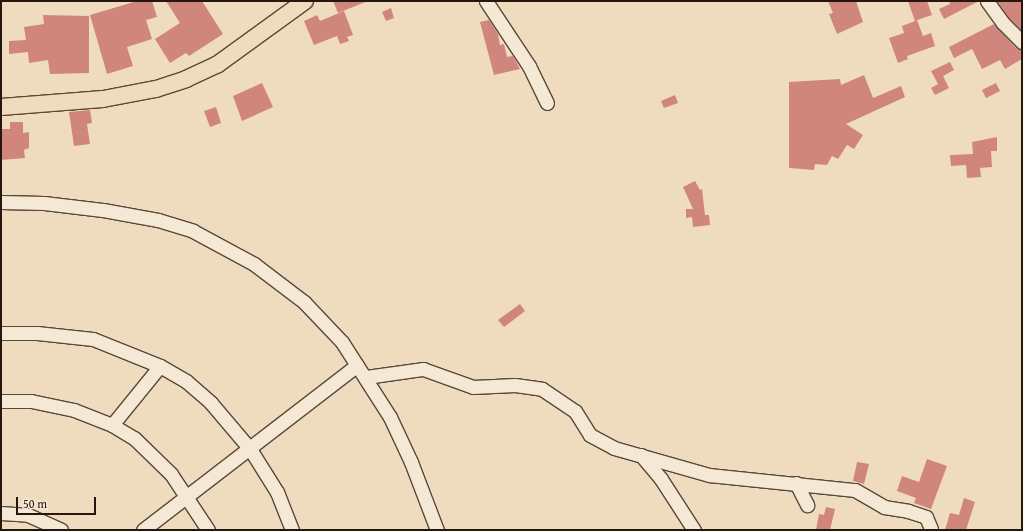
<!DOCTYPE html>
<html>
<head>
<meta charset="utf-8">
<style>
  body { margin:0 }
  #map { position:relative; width:1023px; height:531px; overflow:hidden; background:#efdcbf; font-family:"Gentium Book Plus",serif }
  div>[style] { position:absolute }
  .building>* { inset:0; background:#d0867d }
  .roads { filter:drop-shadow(1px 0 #594839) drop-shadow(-1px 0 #594839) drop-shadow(0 1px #594839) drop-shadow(0 -1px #594839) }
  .minor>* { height:13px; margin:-6.5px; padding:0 6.5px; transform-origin:6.5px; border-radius:6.5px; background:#f5e8d5 }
  .major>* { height:16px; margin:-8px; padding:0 8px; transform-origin:8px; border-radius:8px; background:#efdcbf }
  span { translate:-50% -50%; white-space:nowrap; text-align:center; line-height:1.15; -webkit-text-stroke:3px #f5e8d5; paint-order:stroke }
  .frame { position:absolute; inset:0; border:2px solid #27160c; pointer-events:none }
  .scale { position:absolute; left:16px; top:497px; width:80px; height:18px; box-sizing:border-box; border:2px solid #27160c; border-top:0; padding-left:5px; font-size:12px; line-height:14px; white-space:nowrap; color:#27160c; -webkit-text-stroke:3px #f5e8d5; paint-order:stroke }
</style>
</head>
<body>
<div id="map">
  <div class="building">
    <i style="clip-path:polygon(137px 1px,152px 1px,157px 17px,146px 20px,152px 39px,127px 47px,133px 66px,107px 74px,90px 15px)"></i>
    <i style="clip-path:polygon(166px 1px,202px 1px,223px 34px,189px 56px,186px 53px,170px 63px,155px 39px,180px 23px)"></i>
    <i style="clip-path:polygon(333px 1px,368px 1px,338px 13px)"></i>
    <i style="clip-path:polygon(828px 1px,856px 1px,863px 22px,837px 34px,829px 14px,833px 13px)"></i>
    <i style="clip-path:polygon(908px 1px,927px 1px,932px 15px,917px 20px,923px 36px,931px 33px,935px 46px,907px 56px,908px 59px,898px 63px,889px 38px,904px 33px,902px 26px,915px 21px)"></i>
    <i style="clip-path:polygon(949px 1px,979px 1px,944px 19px,939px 9px,950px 4px)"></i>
    <i style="clip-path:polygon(997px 1px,1022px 1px,1022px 31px,1009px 18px)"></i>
    <i style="clip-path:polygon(391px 8px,394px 18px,386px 21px,382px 12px)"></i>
    <i style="clip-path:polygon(344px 11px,353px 35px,347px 37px,349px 41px,340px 44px,337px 36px,314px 45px,304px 21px,317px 15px,320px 21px)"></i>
    <i style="clip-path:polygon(43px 15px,89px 16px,89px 73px,50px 74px,48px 60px,29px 63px,28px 52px,9px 54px,9px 41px,26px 40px,24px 27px,44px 24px)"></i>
    <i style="clip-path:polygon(489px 20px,498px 34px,500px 45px,504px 44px,507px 57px,513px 56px,520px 69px,494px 75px,480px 22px)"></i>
    <i style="clip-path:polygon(994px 24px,1016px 48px,1022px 50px,1022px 59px,1005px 69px,1000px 60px,982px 69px,972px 49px,954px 58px,949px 47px)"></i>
    <i style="clip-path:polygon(950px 62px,954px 70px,943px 76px,949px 88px,935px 95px,931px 88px,938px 84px,931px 71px)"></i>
    <i style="clip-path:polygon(864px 75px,873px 98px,901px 86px,905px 97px,846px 124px,863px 135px,854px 149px,847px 145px,838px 159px,832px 156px,827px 165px,815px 164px,814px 170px,789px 168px,789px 82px,840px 79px,841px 85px)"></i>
    <i style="clip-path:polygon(262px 83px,273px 107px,242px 121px,233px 96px)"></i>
    <i style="clip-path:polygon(996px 83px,1000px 91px,986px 98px,982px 90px)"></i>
    <i style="clip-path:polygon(675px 95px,678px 103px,664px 108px,661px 101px)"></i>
    <i style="clip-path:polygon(216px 107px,221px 123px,210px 127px,204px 111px)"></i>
    <i style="clip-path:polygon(90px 110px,92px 123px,87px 124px,90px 144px,74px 146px,69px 112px)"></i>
    <i style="clip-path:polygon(10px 122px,23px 122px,23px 133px,29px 132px,29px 148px,24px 150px,25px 158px,1px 160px,1px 129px,10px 129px)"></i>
    <i style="clip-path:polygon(997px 137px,997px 151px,991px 151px,992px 167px,980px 168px,981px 177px,967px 178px,966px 165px,951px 166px,950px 155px,973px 154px,972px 142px)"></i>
    <i style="clip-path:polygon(695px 181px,700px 190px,702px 189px,705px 215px,709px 215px,710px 225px,693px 227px,692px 217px,686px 218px,686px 209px,693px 209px,683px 187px)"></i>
    <i style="clip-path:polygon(520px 304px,525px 311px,504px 327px,498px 320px)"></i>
    <i style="clip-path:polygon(927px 459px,947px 466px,931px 509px,914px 503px,916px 498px,897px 491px,902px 476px,919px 482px)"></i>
    <i style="clip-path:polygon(857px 462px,869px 464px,864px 484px,853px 481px)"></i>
    <i style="clip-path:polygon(964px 498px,975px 502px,966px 530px,945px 530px,950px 513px,959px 515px)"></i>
    <i style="clip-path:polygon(826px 507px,835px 509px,830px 530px,816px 530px,819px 514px,824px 515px)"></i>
  </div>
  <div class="roads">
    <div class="minor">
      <i style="left:486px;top:1px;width:78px;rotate:56.5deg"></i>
      <i style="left:529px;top:66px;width:41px;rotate:64.1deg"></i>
      <i style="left:987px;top:1px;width:27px;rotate:54deg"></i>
      <i style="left:1003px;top:23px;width:27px;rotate:45deg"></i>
      <i style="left:1px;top:202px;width:43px;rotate:1.3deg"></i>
      <i style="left:44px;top:203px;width:59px;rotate:6.8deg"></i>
      <i style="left:103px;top:210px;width:56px;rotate:10.3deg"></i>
      <i style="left:158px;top:220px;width:37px;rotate:17deg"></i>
      <i style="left:193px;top:231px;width:69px;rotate:28.4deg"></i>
      <i style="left:254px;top:264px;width:63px;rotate:37.2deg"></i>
      <i style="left:304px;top:302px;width:55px;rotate:46.5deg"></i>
      <i style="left:342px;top:342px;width:89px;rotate:57.4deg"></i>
      <i style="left:390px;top:417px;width:50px;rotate:65deg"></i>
      <i style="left:411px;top:462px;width:73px;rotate:69.1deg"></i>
      <i style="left:1px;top:333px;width:36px"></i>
      <i style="left:37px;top:333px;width:56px;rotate:6.1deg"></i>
      <i style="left:93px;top:339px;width:72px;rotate:21.9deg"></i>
      <i style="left:160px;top:366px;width:30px;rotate:30deg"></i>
      <i style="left:186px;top:381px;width:33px;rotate:41deg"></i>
      <i style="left:211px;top:403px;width:60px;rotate:49.7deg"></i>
      <i style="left:250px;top:449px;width:51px;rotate:57.9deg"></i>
      <i style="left:277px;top:492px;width:41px;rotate:68.5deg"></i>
      <i style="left:366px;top:377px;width:58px;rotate:-8deg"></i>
      <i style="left:423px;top:369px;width:53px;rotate:19.8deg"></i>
      <i style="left:473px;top:387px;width:42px;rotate:-2.7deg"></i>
      <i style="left:515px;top:385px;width:27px;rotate:8deg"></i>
      <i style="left:542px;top:389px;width:40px;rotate:34deg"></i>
      <i style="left:575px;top:411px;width:28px;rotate:58deg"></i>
      <i style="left:590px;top:435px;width:27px;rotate:28deg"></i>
      <i style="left:614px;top:448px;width:99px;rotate:15.9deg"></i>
      <i style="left:709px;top:475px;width:147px;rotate:5.9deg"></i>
      <i style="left:855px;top:490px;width:34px;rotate:30deg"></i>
      <i style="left:884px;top:507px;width:24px;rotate:9deg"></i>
      <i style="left:908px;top:511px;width:19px;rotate:18deg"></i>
      <i style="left:926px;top:517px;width:13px;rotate:67deg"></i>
      <i style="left:1px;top:401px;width:30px"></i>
      <i style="left:31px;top:401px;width:44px;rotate:11.8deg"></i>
      <i style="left:74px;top:410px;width:41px;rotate:21.5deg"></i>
      <i style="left:112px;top:425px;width:26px;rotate:31deg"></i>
      <i style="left:134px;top:438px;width:52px;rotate:44.2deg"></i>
      <i style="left:171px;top:474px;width:67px;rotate:56.5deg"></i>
      <i style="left:112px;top:425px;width:76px;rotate:-50.9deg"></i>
      <i style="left:641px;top:455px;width:31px;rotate:50deg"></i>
      <i style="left:661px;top:479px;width:61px;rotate:57.1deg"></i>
      <i style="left:796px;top:483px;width:25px;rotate:63deg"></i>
      <i style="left:1px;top:513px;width:27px;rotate:4deg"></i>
      <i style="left:28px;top:515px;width:36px;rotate:24deg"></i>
      <i style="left:143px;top:530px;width:270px;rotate:-37.6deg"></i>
    </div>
    <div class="major">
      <i style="left:1px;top:107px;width:102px;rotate:-4.5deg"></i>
      <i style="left:103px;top:99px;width:54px;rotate:-10.7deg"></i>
      <i style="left:156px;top:89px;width:32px;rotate:-18deg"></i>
      <i style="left:186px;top:79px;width:35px;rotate:-25deg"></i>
      <i style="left:218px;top:64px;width:107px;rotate:-35.9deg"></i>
    </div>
  </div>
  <div class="frame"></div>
  <div class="scale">50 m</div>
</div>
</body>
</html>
